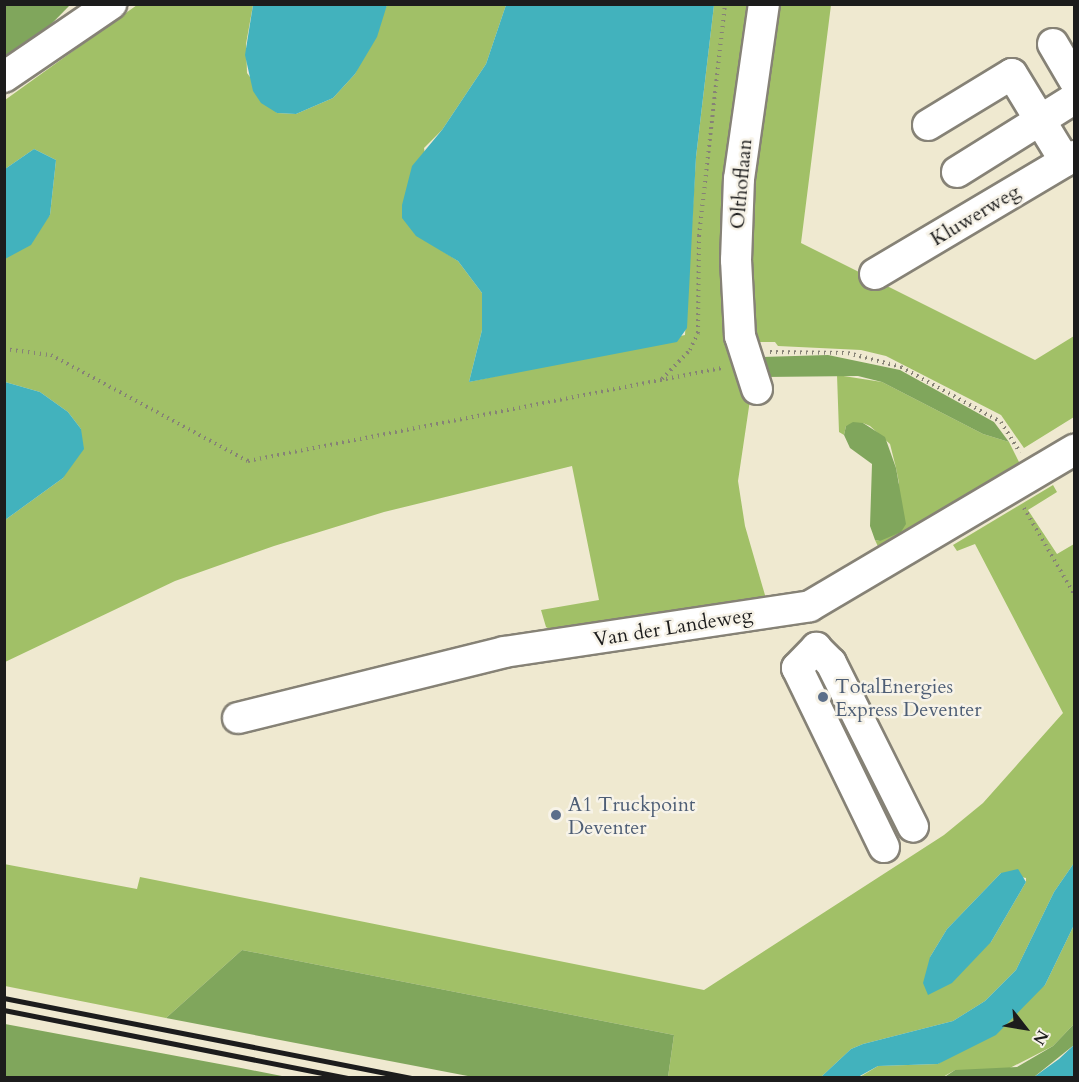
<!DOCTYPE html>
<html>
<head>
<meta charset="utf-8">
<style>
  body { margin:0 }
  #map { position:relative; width:1079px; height:1082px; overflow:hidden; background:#efe9d0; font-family:Cardo,serif }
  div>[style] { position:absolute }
  .green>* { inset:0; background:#a1c067 }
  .forest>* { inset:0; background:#80a65c }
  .water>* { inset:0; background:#42b2bd }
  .path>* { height:4px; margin-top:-2px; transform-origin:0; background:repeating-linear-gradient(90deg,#868276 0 1.5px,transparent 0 6px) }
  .roads { filter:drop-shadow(2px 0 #868276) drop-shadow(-2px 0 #868276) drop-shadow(0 2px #868276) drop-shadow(0 -2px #868276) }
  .minor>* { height:30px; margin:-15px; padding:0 15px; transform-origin:15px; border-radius:15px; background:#fff }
  .rail>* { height:4.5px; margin:-2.25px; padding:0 2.25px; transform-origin:2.25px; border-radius:2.25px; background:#1c1c1c }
  .dots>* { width:16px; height:16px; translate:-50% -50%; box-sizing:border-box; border:3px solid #f7f3e8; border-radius:50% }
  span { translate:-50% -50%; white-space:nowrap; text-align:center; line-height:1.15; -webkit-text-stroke:5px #f7f3e8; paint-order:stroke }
  .street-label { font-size:20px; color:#1c1c1c }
  .service-label { font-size:20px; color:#4e5e75 }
  .left { translate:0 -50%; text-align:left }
  .frame { position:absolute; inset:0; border:6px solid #1c1c1c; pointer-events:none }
  .north { position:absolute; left:995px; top:998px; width:60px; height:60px; -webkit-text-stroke:4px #f7f3e8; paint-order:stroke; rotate:121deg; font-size:16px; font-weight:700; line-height:24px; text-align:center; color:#1c1c1c }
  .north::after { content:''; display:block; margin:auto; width:21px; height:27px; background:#1c1c1c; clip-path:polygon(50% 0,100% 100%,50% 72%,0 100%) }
</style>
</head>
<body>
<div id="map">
  <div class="green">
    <i style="clip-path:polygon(137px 5px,253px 5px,246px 44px,247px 73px,277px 113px,296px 114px,333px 98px,355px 74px,387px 5px,506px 5px,486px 64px,442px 130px,424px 148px,441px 250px,458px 261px,482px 293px,482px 330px,469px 382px,685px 335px,696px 157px,714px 5px,761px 5px,752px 61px,750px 400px,738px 481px,745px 526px,767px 602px,556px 633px,546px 627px,541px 610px,599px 600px,572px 466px,384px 512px,274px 546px,175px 581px,5px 662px,5px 520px,63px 478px,81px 429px,68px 412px,40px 392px,5px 382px,5px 259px,50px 215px,56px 160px,34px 149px,5px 169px,5px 100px)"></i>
    <i style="clip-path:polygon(769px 5px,831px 5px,801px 243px,1035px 360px,1074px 336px,1074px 417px,1024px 448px,1001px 415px,886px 356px,861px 350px,778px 346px,775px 342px,760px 342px,759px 348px,739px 280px)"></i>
    <i style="clip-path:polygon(837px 375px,882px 382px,983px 434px,1009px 442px,1023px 470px,881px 553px,875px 540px,880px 541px,899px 483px,896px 468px,890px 444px,870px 426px,863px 423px,846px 426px,844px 435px,839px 432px)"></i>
    <i style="clip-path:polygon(evenodd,1053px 485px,1057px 492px,1028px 510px,1057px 554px,1074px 544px,1074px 863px,1054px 892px,1016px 970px,985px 1001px,953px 1021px,863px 1044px,851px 1049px,821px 1077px,668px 1077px,674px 1035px,242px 950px,166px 1018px,5px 986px,4px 864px,137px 889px,140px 877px,704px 990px,944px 835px,983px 803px,1063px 713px,975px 544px,957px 551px,953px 545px,1053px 485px,1001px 873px,1026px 878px,1026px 882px,991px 942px,930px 957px,947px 929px,1001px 873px)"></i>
    <i style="clip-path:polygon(1074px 925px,1074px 1024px,1053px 1046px,1006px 1070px,955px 1070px,943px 1077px,858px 1078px,878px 1066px,938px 1064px,1045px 985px)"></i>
  </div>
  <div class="forest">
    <i style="clip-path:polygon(5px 5px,70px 5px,23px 53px,5px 65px)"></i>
    <i style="clip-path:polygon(828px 355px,900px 370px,994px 422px,1009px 442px,983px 434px,882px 382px,858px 376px,764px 377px,761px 357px)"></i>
    <i style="clip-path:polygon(853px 422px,863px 423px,885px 437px,896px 468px,906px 524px,901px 532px,880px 541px,875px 540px,870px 526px,872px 464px,850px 448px,844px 435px,846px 426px)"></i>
    <i style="clip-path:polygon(242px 950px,674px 1035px,668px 1077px,473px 1077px,166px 1018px)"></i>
    <i style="clip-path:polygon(5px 1024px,241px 1068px,287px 1077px,5px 1077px)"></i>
    <i style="clip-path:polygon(1074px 1024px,1074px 1045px,1034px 1077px,943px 1078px,955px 1070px,1017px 1067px,1053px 1046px)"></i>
  </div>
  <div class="water">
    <i style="clip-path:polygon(253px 5px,253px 4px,387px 5px,377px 37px,355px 74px,333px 98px,296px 114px,277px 113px,261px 103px,253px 91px,245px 55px)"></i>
    <i style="clip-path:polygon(506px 5px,714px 5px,696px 157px,687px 328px,677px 342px,469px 382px,482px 330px,482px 293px,458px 261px,416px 236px,402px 218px,402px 205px,412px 166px,442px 130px,486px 64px)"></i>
    <i style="clip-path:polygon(34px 149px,56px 160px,50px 215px,31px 245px,5px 259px,5px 169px)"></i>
    <i style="clip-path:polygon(5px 382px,40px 392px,68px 412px,81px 429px,84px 449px,63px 478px,5px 520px)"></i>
    <i style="clip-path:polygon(1074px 863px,1074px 925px,1045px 985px,996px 1035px,938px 1064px,878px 1066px,858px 1077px,821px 1077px,851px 1049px,863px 1044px,953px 1021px,985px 1001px,1016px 970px,1054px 892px)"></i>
    <i style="clip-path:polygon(1018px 869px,1026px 882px,991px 942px,952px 983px,928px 995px,923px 983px,930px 957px,947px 929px,1001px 873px)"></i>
    <i style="clip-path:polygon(1074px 1045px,1074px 1077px,1034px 1077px,1059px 1059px)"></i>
  </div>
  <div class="path">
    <i style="left:4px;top:349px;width:47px;rotate:7.3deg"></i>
    <i style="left:51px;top:355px;width:224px;rotate:28.3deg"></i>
    <i style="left:248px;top:461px;width:484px;rotate:-11.1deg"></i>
    <i style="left:770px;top:352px;width:78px;rotate:0.7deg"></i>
    <i style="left:848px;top:353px;width:55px;rotate:14.8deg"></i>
    <i style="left:901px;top:367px;width:114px;rotate:28.8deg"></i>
    <i style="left:1001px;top:422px;width:36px;rotate:58deg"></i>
    <i style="left:662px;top:379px;width:40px;rotate:-46deg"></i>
    <i style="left:690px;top:350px;width:19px;rotate:-65deg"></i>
    <i style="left:698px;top:333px;width:97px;rotate:-89.4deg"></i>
    <i style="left:699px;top:236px;width:233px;rotate:-83.6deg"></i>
    <i style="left:1024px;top:508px;width:99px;rotate:59.8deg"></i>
  </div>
  <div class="roads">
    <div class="minor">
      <i style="left:1053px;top:44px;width:42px;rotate:59.7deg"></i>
      <i style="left:4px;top:77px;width:130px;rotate:-34.3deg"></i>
      <i style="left:928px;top:125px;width:98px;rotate:-31.3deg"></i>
      <i style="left:1012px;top:74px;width:102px;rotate:58.7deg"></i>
      <i style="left:957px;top:172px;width:138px;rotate:-32deg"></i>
      <i style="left:875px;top:274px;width:231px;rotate:-30.7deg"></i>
      <i style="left:757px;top:389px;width:56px;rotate:-107.8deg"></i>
      <i style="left:740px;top:336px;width:76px;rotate:-93deg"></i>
      <i style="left:736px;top:260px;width:81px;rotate:-87.9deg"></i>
      <i style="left:739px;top:179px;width:177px;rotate:-81.9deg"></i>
      <i style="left:238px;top:718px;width:274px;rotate:-13.9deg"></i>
      <i style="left:504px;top:652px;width:309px;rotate:-8.5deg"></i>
      <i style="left:810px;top:606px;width:307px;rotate:-30.6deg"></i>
      <i style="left:884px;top:847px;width:199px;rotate:-115.9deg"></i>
      <i style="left:797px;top:668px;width:28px;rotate:-46deg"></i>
      <i style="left:816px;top:648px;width:21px;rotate:45deg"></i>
      <i style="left:831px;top:663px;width:183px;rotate:63.4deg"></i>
    </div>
  </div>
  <div class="rail">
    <i style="left:4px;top:998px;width:416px;rotate:11.1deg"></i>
    <i style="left:4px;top:1010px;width:350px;rotate:11.2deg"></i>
  </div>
  <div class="dots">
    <i style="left:823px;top:697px;background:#5c6f8a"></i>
    <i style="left:556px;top:815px;background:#5c6f8a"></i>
  </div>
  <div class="street-label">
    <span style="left:741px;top:184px;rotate:-85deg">Olthoflaan</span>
    <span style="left:975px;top:215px;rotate:-31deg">Kluwerweg</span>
    <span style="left:673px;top:627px;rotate:-9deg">Van der Landeweg</span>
  </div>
  <div class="service-label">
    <span class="left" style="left:835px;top:698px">TotalEnergies<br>Express Deventer</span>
    <span class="left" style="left:568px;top:816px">A1 Truckpoint<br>Deventer</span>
  </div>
  <div class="frame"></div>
  <div class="north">N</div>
</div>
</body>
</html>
